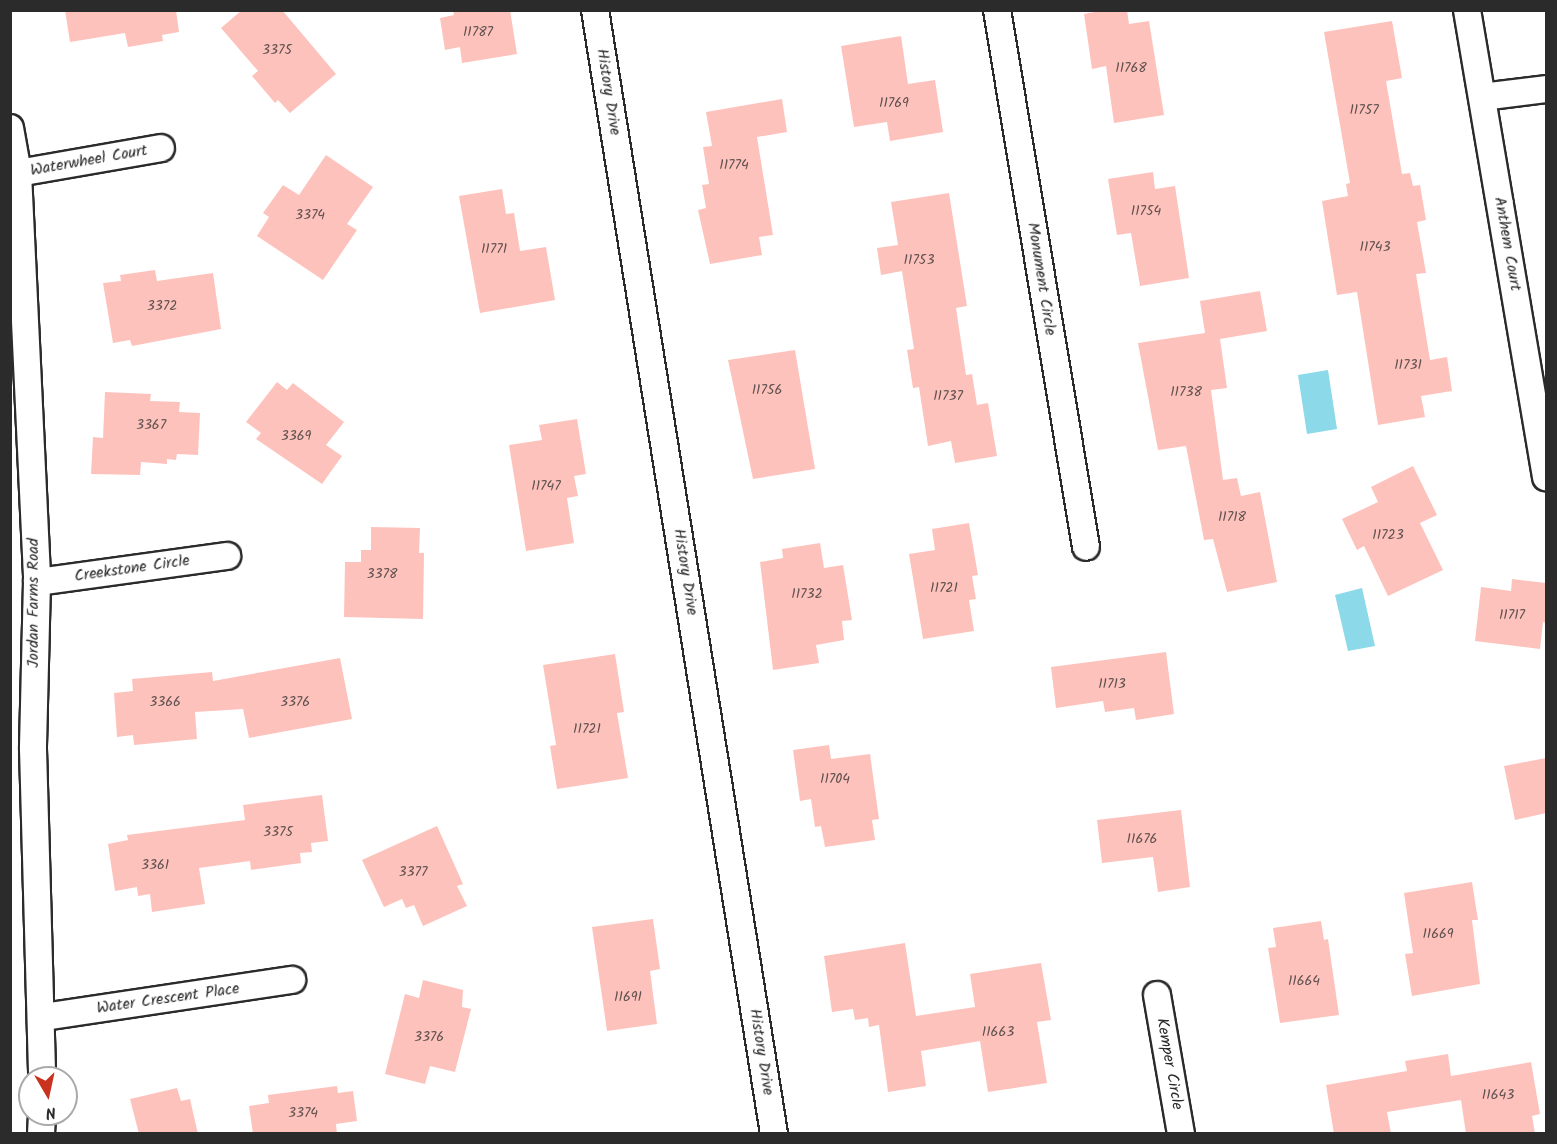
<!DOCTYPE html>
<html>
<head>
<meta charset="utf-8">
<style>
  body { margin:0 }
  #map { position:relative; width:1557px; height:1144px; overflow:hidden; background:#fff; font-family:Kalam,sans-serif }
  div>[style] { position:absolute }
  .water>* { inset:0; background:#8bd9e9 }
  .building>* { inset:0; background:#fec2bc }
  .roads { filter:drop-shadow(2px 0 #2b2b2b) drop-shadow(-2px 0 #2b2b2b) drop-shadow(0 2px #2b2b2b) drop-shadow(0 -2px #2b2b2b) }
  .street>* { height:26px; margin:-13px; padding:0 13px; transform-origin:13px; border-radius:13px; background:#fff }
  span { translate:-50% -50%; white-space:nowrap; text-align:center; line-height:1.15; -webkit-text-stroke:6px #fff; paint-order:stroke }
  .number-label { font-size:14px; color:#60514f }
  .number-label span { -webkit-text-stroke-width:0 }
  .street-label { font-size:16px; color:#2b2b2b }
  .frame { position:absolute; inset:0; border:12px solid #2b2b2b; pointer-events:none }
  .north { position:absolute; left:18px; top:1066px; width:60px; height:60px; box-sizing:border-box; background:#fff; border:2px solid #aaa; border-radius:50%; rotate:171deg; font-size:16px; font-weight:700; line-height:24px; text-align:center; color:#2b2b2b }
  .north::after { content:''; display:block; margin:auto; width:21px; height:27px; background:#c8321e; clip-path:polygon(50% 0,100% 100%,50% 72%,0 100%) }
</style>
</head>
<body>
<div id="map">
  <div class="water">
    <i style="clip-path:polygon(1328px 370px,1337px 429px,1307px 434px,1298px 375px)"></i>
    <i style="clip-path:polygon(1362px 588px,1375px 646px,1348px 651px,1335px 595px)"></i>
  </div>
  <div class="building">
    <i style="clip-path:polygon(65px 10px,176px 10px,179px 32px,162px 35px,163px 41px,128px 47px,125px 33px,70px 42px)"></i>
    <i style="clip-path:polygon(242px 10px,282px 10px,336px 74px,290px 113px,278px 100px,275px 103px,252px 76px,258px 71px,221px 28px)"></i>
    <i style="clip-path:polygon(453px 10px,510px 10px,517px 54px,462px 63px,460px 47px,445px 50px,440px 18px,454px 15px)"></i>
    <i style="clip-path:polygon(1105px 10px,1127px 10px,1129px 24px,1149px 21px,1164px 115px,1114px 123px,1106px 66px,1092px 69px,1084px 14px)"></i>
    <i style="clip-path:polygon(1392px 21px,1402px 78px,1386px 81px,1402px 174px,1410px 173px,1413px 186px,1420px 185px,1426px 220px,1417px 222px,1426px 273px,1416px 274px,1430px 360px,1447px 357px,1452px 391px,1421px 396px,1425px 417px,1378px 425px,1357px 292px,1337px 295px,1322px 201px,1348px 196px,1346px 184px,1350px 183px,1324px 32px)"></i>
    <i style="clip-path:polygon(901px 36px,908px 84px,935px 80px,943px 132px,890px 141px,887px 122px,854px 127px,841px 46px)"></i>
    <i style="clip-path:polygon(782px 99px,787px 132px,757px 137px,773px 235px,759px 237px,762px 255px,710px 264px,698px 210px,706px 208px,702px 185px,709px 184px,703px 147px,712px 146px,706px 112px)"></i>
    <i style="clip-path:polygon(326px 155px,373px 187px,347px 224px,357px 230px,323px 280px,257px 236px,269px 217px,263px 213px,283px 185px,299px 195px)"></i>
    <i style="clip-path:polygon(1153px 172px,1155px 189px,1175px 186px,1189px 278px,1140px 286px,1131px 233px,1117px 235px,1108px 179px)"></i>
    <i style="clip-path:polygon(502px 189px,506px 214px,514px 213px,520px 251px,546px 247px,555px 300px,480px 313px,459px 196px)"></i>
    <i style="clip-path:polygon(949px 193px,967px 306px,956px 308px,966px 375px,972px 374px,977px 405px,988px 403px,997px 456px,955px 463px,951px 441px,928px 446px,919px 387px,913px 388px,907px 350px,914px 349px,902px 271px,881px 275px,877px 248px,898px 245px,891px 202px)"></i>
    <i style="clip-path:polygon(155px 270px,157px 281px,213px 273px,221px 329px,132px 346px,130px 340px,113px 343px,103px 283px,121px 281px,120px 275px)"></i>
    <i style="clip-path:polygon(1260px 291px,1267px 331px,1220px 339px,1227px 388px,1211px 390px,1223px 480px,1237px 478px,1241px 496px,1260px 492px,1277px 582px,1227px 592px,1213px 539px,1204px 540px,1186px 446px,1158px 450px,1138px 343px,1205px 333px,1200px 301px)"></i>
    <i style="clip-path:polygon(795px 350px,815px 469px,753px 479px,728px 360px)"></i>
    <i style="clip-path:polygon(277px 382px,287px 390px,293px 383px,344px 422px,326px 445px,342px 456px,322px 484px,256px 439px,261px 433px,246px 422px)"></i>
    <i style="clip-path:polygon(105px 392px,151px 394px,150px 401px,180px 402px,179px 412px,200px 413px,198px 455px,177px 454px,176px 460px,167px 459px,167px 464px,141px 462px,140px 475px,91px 474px,93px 437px,103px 438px)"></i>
    <i style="clip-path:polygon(577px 419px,586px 474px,574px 476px,578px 496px,567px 498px,574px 543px,526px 551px,509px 445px,542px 440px,539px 425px)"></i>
    <i style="clip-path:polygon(1413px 466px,1437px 515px,1420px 523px,1443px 570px,1388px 596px,1364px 546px,1357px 550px,1342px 519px,1378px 502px,1371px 487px)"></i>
    <i style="clip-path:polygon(969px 523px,978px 575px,972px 576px,976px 599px,969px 600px,974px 631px,923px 639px,909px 554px,935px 550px,932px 529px)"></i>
    <i style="clip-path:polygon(371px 527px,420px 528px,419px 553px,424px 553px,423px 619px,344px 617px,345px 562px,361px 562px,361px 550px,371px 550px)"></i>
    <i style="clip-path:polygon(820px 543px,824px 568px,843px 565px,852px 620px,842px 621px,844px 640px,816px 645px,819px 663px,773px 670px,760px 562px,783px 558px,782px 549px)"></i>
    <i style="clip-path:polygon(1512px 579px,1546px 583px,1546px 623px,1543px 622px,1540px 649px,1475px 641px,1481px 587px,1511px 591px)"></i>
    <i style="clip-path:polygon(1166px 652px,1174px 714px,1136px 720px,1134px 708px,1105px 712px,1103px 701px,1056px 708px,1051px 667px)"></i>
    <i style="clip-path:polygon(615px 654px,624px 712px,617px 713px,628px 778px,557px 789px,550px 746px,556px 745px,543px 665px)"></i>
    <i style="clip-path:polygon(340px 658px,352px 719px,249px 738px,243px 709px,195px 712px,197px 739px,134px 745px,133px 735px,117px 737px,114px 693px,133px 691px,132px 679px,212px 672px,213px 681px)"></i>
    <i style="clip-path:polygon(829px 745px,831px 759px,870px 754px,879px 819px,872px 820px,875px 840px,825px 847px,821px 826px,815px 827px,811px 799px,800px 801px,793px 750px)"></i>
    <i style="clip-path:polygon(1546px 758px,1546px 813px,1515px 820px,1504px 766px)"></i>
    <i style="clip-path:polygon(322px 795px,328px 841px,311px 843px,312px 852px,300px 853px,301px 863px,251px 870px,250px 861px,199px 868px,205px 904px,152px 912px,150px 894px,138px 896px,137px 887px,115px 891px,108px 844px,128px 840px,127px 835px,245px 820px,243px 805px)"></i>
    <i style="clip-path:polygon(1181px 810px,1190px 887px,1158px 892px,1153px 857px,1102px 863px,1097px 820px)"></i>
    <i style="clip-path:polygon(437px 826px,463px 884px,457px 886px,467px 906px,423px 926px,414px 905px,406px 908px,402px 899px,384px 907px,362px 860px)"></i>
    <i style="clip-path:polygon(1472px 882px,1478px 920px,1472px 920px,1480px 984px,1412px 996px,1405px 954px,1413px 953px,1404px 893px)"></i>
    <i style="clip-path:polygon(653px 919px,660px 969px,650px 971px,657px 1024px,607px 1031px,592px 927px)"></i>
    <i style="clip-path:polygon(1321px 921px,1324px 940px,1328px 939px,1339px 1015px,1280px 1023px,1268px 948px,1276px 947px,1273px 928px)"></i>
    <i style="clip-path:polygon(905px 943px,916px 1016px,975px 1007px,970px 974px,1041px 963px,1051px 1020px,1037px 1022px,1047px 1083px,988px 1092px,980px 1041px,921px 1051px,926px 1086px,888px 1092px,879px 1025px,869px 1027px,868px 1018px,855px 1020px,853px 1009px,832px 1012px,824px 956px)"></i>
    <i style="clip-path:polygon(423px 980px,463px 990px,462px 1007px,471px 1009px,455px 1072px,430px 1066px,425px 1084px,385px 1074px,405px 994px,419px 998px)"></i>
    <i style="clip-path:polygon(1448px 1054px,1451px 1076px,1531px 1062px,1540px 1114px,1532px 1116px,1535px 1134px,1466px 1134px,1461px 1100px,1387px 1112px,1391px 1134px,1334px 1134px,1326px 1085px,1407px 1071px,1405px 1061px)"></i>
    <i style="clip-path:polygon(337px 1086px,338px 1093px,353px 1091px,357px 1121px,336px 1124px,337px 1134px,253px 1134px,249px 1106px,269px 1103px,268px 1095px)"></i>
    <i style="clip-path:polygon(177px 1088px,181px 1101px,190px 1099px,198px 1134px,139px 1134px,130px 1099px)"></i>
  </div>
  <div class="roads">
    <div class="street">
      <i style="left:595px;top:10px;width:1138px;rotate:80.95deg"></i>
      <i style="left:997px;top:10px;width:544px;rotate:80.59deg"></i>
      <i style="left:1467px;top:10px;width:474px;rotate:80.4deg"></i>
      <i style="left:1482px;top:97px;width:64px;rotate:-7.1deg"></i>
      <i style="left:10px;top:128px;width:46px;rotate:79.9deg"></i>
      <i style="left:18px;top:173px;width:409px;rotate:87.3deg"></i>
      <i style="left:37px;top:582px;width:167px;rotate:91.4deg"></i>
      <i style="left:33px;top:749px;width:329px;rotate:88.4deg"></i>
      <i style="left:18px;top:173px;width:145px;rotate:-9.9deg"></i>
      <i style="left:37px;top:582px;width:192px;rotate:-7.8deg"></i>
      <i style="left:1157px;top:995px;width:141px;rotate:80.2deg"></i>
      <i style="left:44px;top:1017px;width:251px;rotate:-8.5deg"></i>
      <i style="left:41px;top:1134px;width:20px;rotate:-87deg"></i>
    </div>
  </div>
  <div class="number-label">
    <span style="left:478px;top:32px">11787</span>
    <span style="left:277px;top:50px">3375</span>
    <span style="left:1131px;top:68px">11768</span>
    <span style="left:894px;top:103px">11769</span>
    <span style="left:1364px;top:110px">11757</span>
    <span style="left:734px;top:165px">11774</span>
    <span style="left:1146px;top:211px">11754</span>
    <span style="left:310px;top:215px">3374</span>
    <span style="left:1375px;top:247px">11743</span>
    <span style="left:494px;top:249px">11771</span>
    <span style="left:919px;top:260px">11753</span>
    <span style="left:162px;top:306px">3372</span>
    <span style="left:1408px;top:365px">11731</span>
    <span style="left:767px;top:390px">11756</span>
    <span style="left:1186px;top:392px">11738</span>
    <span style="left:948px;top:396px">11737</span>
    <span style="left:151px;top:425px">3367</span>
    <span style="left:296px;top:436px">3369</span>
    <span style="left:546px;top:486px">11747</span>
    <span style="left:1232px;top:517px">11718</span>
    <span style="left:1388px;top:535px">11723</span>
    <span style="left:382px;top:574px">3378</span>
    <span style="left:944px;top:588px">11721</span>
    <span style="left:807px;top:594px">11732</span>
    <span style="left:1512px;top:615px">11717</span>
    <span style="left:1112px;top:684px">11713</span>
    <span style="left:165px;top:702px">3366</span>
    <span style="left:295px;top:702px">3376</span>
    <span style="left:587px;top:729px">11721</span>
    <span style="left:835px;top:779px">11704</span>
    <span style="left:278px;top:832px">3375</span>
    <span style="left:1142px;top:839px">11676</span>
    <span style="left:155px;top:865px">3361</span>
    <span style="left:413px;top:872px">3377</span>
    <span style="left:1438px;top:934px">11669</span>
    <span style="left:1304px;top:981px">11664</span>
    <span style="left:628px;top:997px">11691</span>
    <span style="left:998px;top:1032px">11663</span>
    <span style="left:429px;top:1037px">3376</span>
    <span style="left:1498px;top:1095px">11643</span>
    <span style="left:303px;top:1113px">3374</span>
  </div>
  <div class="street-label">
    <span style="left:608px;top:92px;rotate:81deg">History Drive</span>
    <span style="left:89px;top:161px;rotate:-10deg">Waterwheel Court</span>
    <span style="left:1507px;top:244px;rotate:80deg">Anthem Court</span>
    <span style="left:1041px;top:279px;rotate:81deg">Monument Circle</span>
    <span style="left:132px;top:569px;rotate:-8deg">Creekstone Circle</span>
    <span style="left:685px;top:572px;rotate:81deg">History Drive</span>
    <span style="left:34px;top:603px;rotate:-90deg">Jordan Farms Road</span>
    <span style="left:168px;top:999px;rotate:-8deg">Water Crescent Place</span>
    <span style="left:761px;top:1052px;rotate:81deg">History Drive</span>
    <span style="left:1169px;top:1064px;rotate:80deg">Kemper Circle</span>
  </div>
  <div class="frame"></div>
  <div class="north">N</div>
</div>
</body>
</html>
